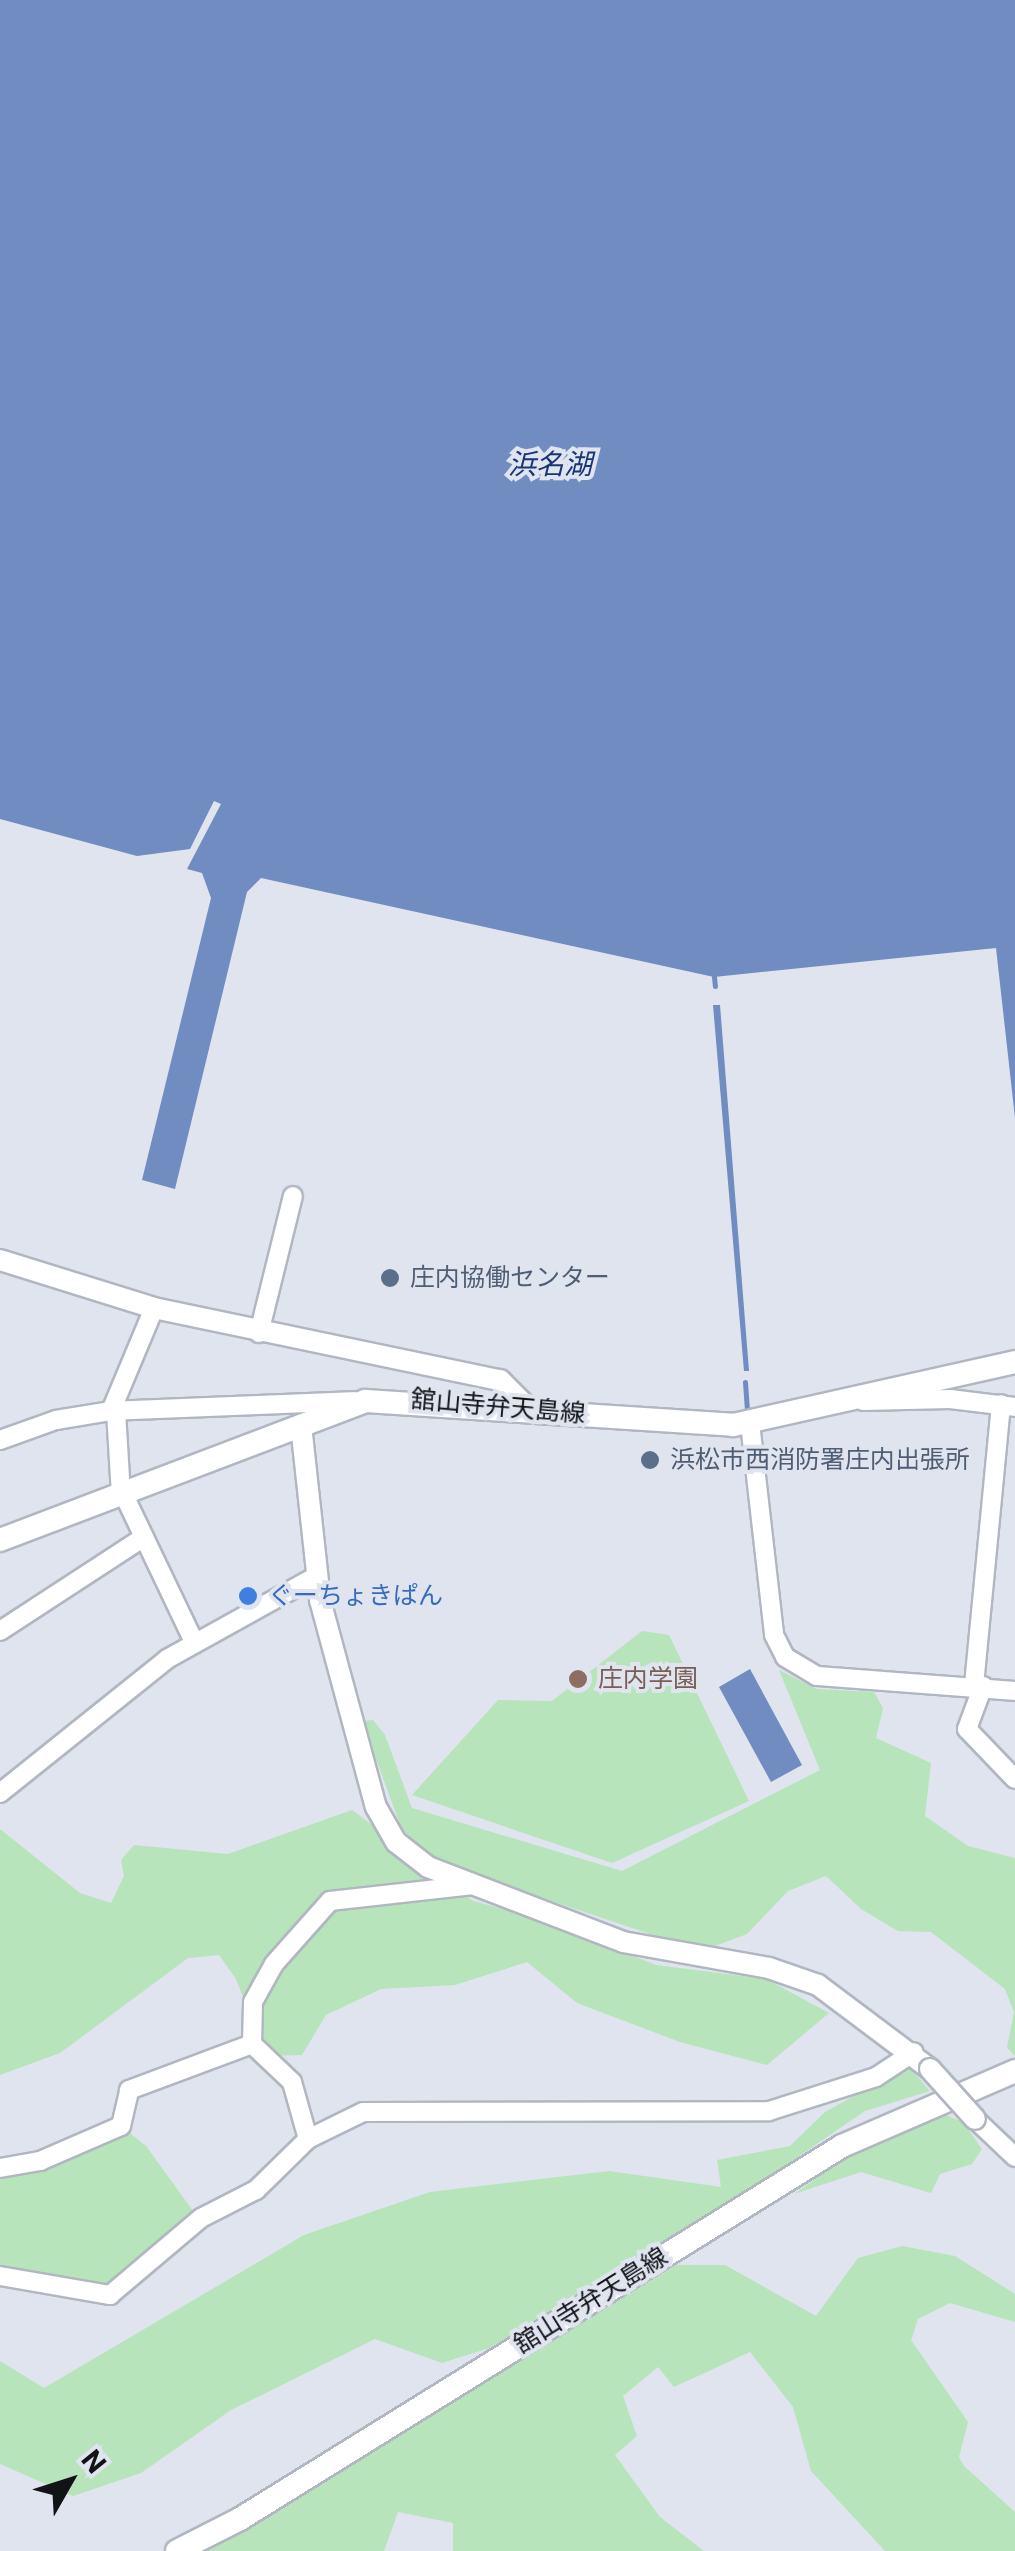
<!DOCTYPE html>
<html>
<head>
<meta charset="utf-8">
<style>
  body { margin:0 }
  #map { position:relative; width:1015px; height:2551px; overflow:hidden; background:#dfe4ef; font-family:Roboto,"Noto Sans JP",sans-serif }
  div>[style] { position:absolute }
  .green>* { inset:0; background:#b7e4ba }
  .water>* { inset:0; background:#708cc0 }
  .stream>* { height:5px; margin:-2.5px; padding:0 2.5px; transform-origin:2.5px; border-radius:2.5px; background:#708cc0 }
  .roads { filter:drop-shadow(2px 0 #b1b7c1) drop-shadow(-2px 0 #b1b7c1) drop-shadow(0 2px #b1b7c1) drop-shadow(0 -2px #b1b7c1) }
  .minor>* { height:18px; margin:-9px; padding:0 9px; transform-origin:9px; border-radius:9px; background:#fff }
  .tertiary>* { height:20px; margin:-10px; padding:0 10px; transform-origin:10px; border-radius:10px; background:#fff }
  .secondary>* { height:22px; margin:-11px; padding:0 11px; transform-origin:11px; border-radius:11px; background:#fff }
  .bridges { filter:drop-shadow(2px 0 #b1b7c1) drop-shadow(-2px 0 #b1b7c1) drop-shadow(0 2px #b1b7c1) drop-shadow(0 -2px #b1b7c1) }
  .tertiary-bridge>* { height:20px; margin:-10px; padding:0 10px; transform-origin:10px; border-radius:10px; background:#fff }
  .dots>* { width:28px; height:28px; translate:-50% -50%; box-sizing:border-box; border:5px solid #dfe4ef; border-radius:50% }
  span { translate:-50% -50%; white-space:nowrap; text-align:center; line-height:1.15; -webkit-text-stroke:8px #dfe4ef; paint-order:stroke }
  .service-label { font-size:25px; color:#4e5e75 }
  .left { translate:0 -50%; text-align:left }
  .street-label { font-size:25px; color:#111317 }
  .shop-label { font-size:25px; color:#366cbe }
  .education-label { font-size:25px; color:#785e54 }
  .water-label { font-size:28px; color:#173675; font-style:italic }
  .north { position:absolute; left:20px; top:2431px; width:100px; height:100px; -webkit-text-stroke:8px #dfe4ef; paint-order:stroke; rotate:51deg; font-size:28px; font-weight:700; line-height:40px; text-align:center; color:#111317 }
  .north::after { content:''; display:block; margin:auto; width:35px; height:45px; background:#111317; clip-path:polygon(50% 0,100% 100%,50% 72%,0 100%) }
</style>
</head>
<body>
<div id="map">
  <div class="green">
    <i style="clip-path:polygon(642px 1631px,669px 1635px,749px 1801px,612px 1863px,412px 1795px,498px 1700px,552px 1701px)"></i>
    <i style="clip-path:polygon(779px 1670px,817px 1689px,874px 1692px,883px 1708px,876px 1738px,931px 1763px,925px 1816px,968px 1846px,1015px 1858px,1015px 2056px,1007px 2048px,1014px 2012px,1005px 1989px,931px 1932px,898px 1931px,861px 1909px,826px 1876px,788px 1891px,747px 1934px,715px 1946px,653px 1935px,426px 1859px,405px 1838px,362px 1721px,373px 1720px,385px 1735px,412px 1808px,622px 1871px,820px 1770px)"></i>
    <i style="clip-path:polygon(352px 1810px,473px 1901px,533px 1917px,656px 1965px,766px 1979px,829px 2013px,767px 2065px,680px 2042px,577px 2003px,527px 1962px,455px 1985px,381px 1989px,326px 2015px,302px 2055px,266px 2056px,236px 1979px,219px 1955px,188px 1958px,60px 2053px,0 2075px,0 1829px,80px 1893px,111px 1903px,124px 1876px,121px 1860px,134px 1845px,228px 1854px)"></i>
    <i style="clip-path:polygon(908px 2066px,930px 2091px,865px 2111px,714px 2214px,489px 2348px,442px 2363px,375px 2339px,231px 2410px,141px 2473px,73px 2496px,0 2464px,0 2361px,44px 2388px,304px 2235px,430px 2192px,609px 2171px,721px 2187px,717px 2160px,790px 2146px,825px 2112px)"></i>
    <i style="clip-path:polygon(941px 2113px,963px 2122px,982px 2149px,972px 2164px,940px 2174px,931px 2193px,861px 2172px,794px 2194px,848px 2156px)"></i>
    <i style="clip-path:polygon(121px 2126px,146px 2146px,196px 2215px,94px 2296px,0 2276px,0 2167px)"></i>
    <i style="clip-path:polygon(902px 2246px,955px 2256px,1015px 2294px,1015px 2322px,950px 2303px,918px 2319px,911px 2340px,968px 2422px,959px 2457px,964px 2466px,1015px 2512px,1015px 2551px,885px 2551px,811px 2471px,793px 2407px,750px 2352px,674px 2387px,658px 2367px,623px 2396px,637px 2436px,615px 2455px,660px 2517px,704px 2551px,453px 2551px,453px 2523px,398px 2512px,384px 2551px,207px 2551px,677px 2265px,725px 2265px,816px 2316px,858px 2258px)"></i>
  </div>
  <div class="water">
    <i style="clip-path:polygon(0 0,1015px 0,1015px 1118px,996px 948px,714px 977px,261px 878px,247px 892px,175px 1189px,142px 1180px,211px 898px,202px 873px,187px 869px,221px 804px,214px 801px,190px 849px,137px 856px,0 819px)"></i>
    <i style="clip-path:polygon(713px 1005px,720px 1005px,749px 1371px,744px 1371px)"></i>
    <i style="clip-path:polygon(750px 1669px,802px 1765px,771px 1782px,719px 1687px)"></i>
  </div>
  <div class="stream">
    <i style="left:714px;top:977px;width:9px;rotate:84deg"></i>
    <i style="left:745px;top:1382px;width:29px;rotate:86deg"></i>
  </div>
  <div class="roads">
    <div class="minor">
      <i style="left:259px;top:1333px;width:141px;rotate:-76.1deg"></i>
      <i style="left:863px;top:1401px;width:87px;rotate:-1.3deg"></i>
      <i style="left:950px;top:1399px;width:65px;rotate:7deg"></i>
      <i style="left:111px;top:1411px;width:244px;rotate:-2.3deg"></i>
      <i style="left:116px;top:1411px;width:83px;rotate:86.6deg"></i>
      <i style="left:750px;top:1423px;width:213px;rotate:83.5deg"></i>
      <i style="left:774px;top:1635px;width:25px;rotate:63deg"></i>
      <i style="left:785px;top:1657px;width:37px;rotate:31deg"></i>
      <i style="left:817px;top:1676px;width:199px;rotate:4.3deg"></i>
      <i style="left:0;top:1440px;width:59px;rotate:-19.7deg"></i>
      <i style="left:56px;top:1420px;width:56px;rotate:-9.3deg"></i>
      <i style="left:111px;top:1411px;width:112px;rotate:-67.3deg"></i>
      <i style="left:123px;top:1493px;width:165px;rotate:64.5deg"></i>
      <i style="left:0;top:1631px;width:172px;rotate:-33.1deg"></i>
      <i style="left:974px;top:1685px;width:282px;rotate:-84.5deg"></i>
      <i style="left:983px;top:1686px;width:46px;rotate:110.4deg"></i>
      <i style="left:967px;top:1729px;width:69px;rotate:46.2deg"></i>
      <i style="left:0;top:1793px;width:214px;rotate:-38.7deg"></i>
      <i style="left:167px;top:1659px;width:169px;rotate:-29deg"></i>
      <i style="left:975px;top:2119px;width:55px;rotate:43.5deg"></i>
      <i style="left:308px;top:2139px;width:59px;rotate:-105.7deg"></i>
      <i style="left:292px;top:2082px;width:55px;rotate:-136.5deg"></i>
      <i style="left:252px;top:2044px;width:42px;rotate:-88.6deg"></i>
      <i style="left:253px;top:2002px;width:43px;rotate:-61.1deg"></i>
      <i style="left:274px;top:1964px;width:84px;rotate:-48.4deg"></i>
      <i style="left:330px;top:1901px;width:144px;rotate:-6.4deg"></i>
      <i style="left:0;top:2168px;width:41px;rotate:-9.9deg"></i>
      <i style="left:40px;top:2161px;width:88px;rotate:-23.4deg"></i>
      <i style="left:121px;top:2126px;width:37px;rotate:-77deg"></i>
      <i style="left:129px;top:2090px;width:131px;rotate:-20.5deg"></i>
      <i style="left:0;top:2276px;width:112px;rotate:9.8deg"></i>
      <i style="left:110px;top:2295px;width:119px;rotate:-40.2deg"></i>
      <i style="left:201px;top:2218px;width:62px;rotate:-27deg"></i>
      <i style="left:256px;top:2190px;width:73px;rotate:-44.4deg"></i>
      <i style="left:308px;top:2139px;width:61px;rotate:-26.1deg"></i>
      <i style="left:363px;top:2112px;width:406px;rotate:-0.1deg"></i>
      <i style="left:769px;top:2111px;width:112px;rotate:-17.6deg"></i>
      <i style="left:876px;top:2077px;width:45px;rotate:-33.3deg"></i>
    </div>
    <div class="tertiary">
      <i style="left:0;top:1260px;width:161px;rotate:17.3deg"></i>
      <i style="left:154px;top:1308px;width:353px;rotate:11.8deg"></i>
      <i style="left:500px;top:1380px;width:41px;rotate:45deg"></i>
      <i style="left:301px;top:1425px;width:176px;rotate:83.8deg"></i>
      <i style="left:320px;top:1600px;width:214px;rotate:74.9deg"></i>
      <i style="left:376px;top:1807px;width:40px;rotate:60.3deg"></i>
      <i style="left:396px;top:1842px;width:41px;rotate:38deg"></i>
      <i style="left:428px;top:1867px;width:209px;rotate:21deg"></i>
      <i style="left:623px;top:1942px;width:148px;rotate:10.1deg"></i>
      <i style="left:769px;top:1968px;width:52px;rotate:19.1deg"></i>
      <i style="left:818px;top:1985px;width:140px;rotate:36.9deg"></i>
    </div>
    <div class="secondary">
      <i style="left:0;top:1540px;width:391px;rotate:-20.8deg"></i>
      <i style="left:365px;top:1401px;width:369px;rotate:3.7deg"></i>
      <i style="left:733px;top:1425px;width:289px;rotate:-12.6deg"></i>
      <i style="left:177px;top:2551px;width:71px;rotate:-26.9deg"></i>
      <i style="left:240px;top:2519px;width:708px;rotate:-31.78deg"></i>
      <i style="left:842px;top:2146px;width:189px;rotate:-23.4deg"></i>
    </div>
  </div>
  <div class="bridges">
    <div class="tertiary-bridge">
      <i style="left:930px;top:2069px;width:67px;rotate:48deg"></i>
    </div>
  </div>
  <div class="dots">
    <i style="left:390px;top:1278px;background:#5c6f8a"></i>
    <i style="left:650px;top:1460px;background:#5c6f8a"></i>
    <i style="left:248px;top:1596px;background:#3f7fe0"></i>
    <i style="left:578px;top:1679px;background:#8d6e63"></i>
  </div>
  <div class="service-label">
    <span class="left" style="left:410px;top:1278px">庄内協働センター</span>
    <span class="left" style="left:670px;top:1460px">浜松市西消防署庄内出張所</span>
  </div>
  <div class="street-label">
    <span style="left:498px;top:1407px;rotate:5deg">舘山寺弁天島線</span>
    <span style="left:591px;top:2301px;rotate:-32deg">舘山寺弁天島線</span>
  </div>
  <div class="shop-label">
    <span class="left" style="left:268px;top:1596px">ぐーちょきぱん</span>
  </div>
  <div class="education-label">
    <span class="left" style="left:598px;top:1679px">庄内学園</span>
  </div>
  <div class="water-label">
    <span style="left:550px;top:465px">浜名湖</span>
  </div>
  <div class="north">N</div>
</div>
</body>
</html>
